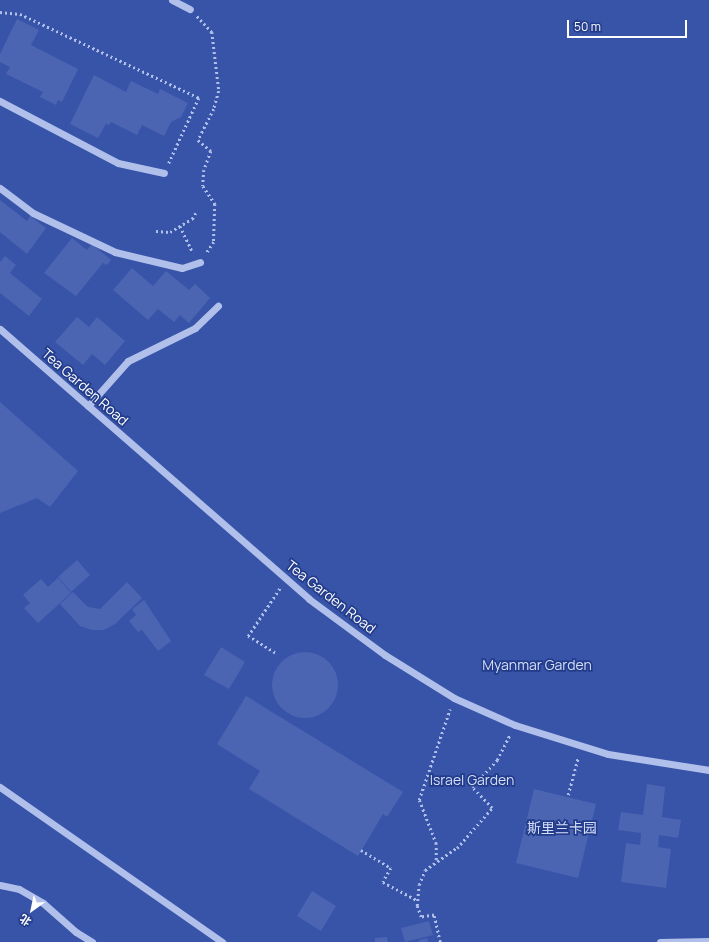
<!DOCTYPE html>
<html>
<head>
<meta charset="utf-8">
<style>
  body { margin:0 }
  #map { position:relative; width:709px; height:942px; overflow:hidden; background:#233c8c; font-family:Manrope,"Noto Sans SC",sans-serif }
  div>[style] { position:absolute }
  .green>* { inset:0; background:#3754a9 }
  .building>* { inset:0; background:#4b65b3 }
  .round { border-radius:50% }
  .path>* { height:2.5px; margin-top:-1.25px; transform-origin:0; background:repeating-linear-gradient(90deg,#b1c0eb 0 2px,transparent 0 5px) }
  .minor>* { height:7px; margin:-3.5px; padding:0 3.5px; transform-origin:3.5px; border-radius:3.5px; background:#b1c0eb }
  span { translate:-50% -50%; white-space:nowrap; text-align:center; line-height:1.15; -webkit-text-stroke:3.5px #233c8c; paint-order:stroke }
  .street-label { font-size:14px; color:#fff }
  .park-label { font-size:14px; color:#d6dff8 }
  .north { position:absolute; left:12px; top:890px; width:40px; height:40px; -webkit-text-stroke:3px #233c8c; paint-order:stroke; rotate:213deg; font-size:11px; font-weight:700; line-height:16px; text-align:center; color:#fff }
  .north::after { content:''; display:block; margin:auto; width:14px; height:18px; background:#fff; clip-path:polygon(50% 0,100% 100%,50% 72%,0 100%) }
  .scale { position:absolute; left:567px; top:20px; width:120px; height:18px; box-sizing:border-box; border:2px solid #fff; border-top:0; padding-left:5px; font-size:12px; line-height:14px; white-space:nowrap; color:#fff; -webkit-text-stroke:3px #233c8c; paint-order:stroke }
</style>
</head>
<body>
<div id="map">
  <div class="green">
    <i style="clip-path:polygon(0 0,709px 0,709px 942px,0 942px)"></i>
  </div>
  <div class="building">
    <i style="clip-path:polygon(17px 19px,39px 30px,31px 45px,78px 69px,62px 102px,58px 100px,56px 105px,40px 97px,43px 92px,6px 74px,10px 67px,0 62px,0 54px)"></i>
    <i style="clip-path:polygon(94px 75px,126px 92px,131px 81px,158px 94px,160px 89px,188px 103px,181px 117px,171px 122px,164px 136px,142px 125px,137px 135px,111px 122px,109px 125px,106px 124px,98px 138px,70px 124px)"></i>
    <i style="clip-path:polygon(0 200px,27px 221px,30px 216px,46px 228px,27px 254px,0 232px)"></i>
    <i style="clip-path:polygon(72px 238px,87px 250px,92px 244px,111px 260px,107px 265px,103px 263px,76px 296px,44px 273px)"></i>
    <i style="clip-path:polygon(5px 256px,16px 265px,10px 273px,42px 299px,29px 316px,0 293px,0 262px)"></i>
    <i style="clip-path:polygon(132px 268px,153px 286px,166px 271px,189px 290px,195px 284px,210px 298px,189px 323px,180px 315px,174px 322px,158px 309px,148px 320px,113px 290px)"></i>
    <i style="clip-path:polygon(77px 317px,89px 327px,97px 317px,125px 341px,105px 365px,92px 354px,83px 365px,55px 342px)"></i>
    <i style="clip-path:polygon(0 402px,78px 471px,50px 507px,37px 498px,0 513px)"></i>
    <i style="clip-path:polygon(77px 560px,90px 575px,71px 592px,58px 577px)"></i>
    <i style="clip-path:polygon(58px 578px,71px 593px,38px 623px,24px 608px,30px 603px,23px 595px,41px 579px,48px 587px)"></i>
    <i style="clip-path:polygon(127px 582px,142px 598px,115px 624px,104px 630px,92px 630px,80px 626px,60px 604px,73px 592px,88px 607px,100px 609px)"></i>
    <i style="clip-path:polygon(144px 600px,171px 641px,158px 651px,142px 630px,138px 632px,129px 621px,136px 615px,132px 609px)"></i>
    <i style="clip-path:polygon(221px 647px,245px 662px,229px 689px,204px 675px)"></i>
    <i class="round" style="left:272px;top:652px;width:66px;height:66px"></i>
    <i style="clip-path:polygon(246px 696px,403px 792px,387px 817px,383px 814px,358px 856px,249px 789px,260px 771px,217px 744px)"></i>
    <i style="clip-path:polygon(647px 784px,665px 787px,662px 817px,681px 820px,678px 838px,659px 835px,658px 847px,671px 849px,666px 888px,621px 882px,626px 843px,640px 845px,641px 833px,618px 830px,621px 812px,643px 815px)"></i>
    <i style="clip-path:polygon(534px 789px,596px 804px,578px 878px,516px 863px)"></i>
    <i style="clip-path:polygon(312px 891px,336px 906px,321px 931px,297px 916px)"></i>
    <i style="clip-path:polygon(429px 921px,433px 935px,405px 942px,401px 928px)"></i>
    <i style="clip-path:polygon(387px 937px,388px 942px,375px 942px,375px 938px)"></i>
    <i style="clip-path:polygon(427px 938px,428px 942px,419px 942px,419px 940px)"></i>
  </div>
  <div class="path">
    <i style="left:0;top:12px;width:20px;rotate:6deg"></i>
    <i style="left:20px;top:14px;width:198px;rotate:25.1deg"></i>
    <i style="left:199px;top:98px;width:72px;rotate:114.8deg"></i>
    <i style="left:197px;top:16px;width:22px;rotate:47deg"></i>
    <i style="left:212px;top:32px;width:59px;rotate:83.2deg"></i>
    <i style="left:219px;top:91px;width:19px;rotate:106deg"></i>
    <i style="left:214px;top:109px;width:35px;rotate:117deg"></i>
    <i style="left:198px;top:140px;width:17px;rotate:40deg"></i>
    <i style="left:211px;top:151px;width:20px;rotate:110deg"></i>
    <i style="left:204px;top:170px;width:16px;rotate:94deg"></i>
    <i style="left:203px;top:186px;width:22px;rotate:56deg"></i>
    <i style="left:215px;top:204px;width:38px;rotate:92deg"></i>
    <i style="left:214px;top:242px;width:14px;rotate:124deg"></i>
    <i style="left:180px;top:226px;width:30px;rotate:64deg"></i>
    <i style="left:156px;top:231px;width:14px;rotate:4deg"></i>
    <i style="left:170px;top:232px;width:26px;rotate:-31deg"></i>
    <i style="left:192px;top:219px;width:8px;rotate:-60deg"></i>
    <i style="left:275px;top:653px;width:32px;rotate:-148deg"></i>
    <i style="left:248px;top:636px;width:58px;rotate:-56.3deg"></i>
    <i style="left:568px;top:795px;width:39px;rotate:-75deg"></i>
    <i style="left:361px;top:850px;width:35px;rotate:31deg"></i>
    <i style="left:391px;top:868px;width:16px;rotate:120deg"></i>
    <i style="left:383px;top:882px;width:38px;rotate:28deg"></i>
    <i style="left:436px;top:860px;width:16px;rotate:-90deg"></i>
    <i style="left:436px;top:844px;width:47px;rotate:-111.1deg"></i>
    <i style="left:419px;top:800px;width:96px;rotate:-71.2deg"></i>
    <i style="left:440px;top:942px;width:28px;rotate:-103deg"></i>
    <i style="left:434px;top:915px;width:13px;rotate:171deg"></i>
    <i style="left:421px;top:917px;width:12px;rotate:-110deg"></i>
    <i style="left:417px;top:906px;width:21px;rotate:-85deg"></i>
    <i style="left:419px;top:885px;width:16px;rotate:-68deg"></i>
    <i style="left:425px;top:870px;width:39px;rotate:-35deg"></i>
    <i style="left:457px;top:848px;width:53px;rotate:-48.8deg"></i>
    <i style="left:492px;top:808px;width:29px;rotate:-134deg"></i>
    <i style="left:472px;top:787px;width:37px;rotate:-47deg"></i>
    <i style="left:497px;top:760px;width:29px;rotate:-63deg"></i>
  </div>
  <div class="minor">
    <i style="left:172px;top:0;width:20px;rotate:27deg"></i>
    <i style="left:0;top:101px;width:133px;rotate:27.7deg"></i>
    <i style="left:118px;top:163px;width:47px;rotate:12.3deg"></i>
    <i style="left:0;top:188px;width:41px;rotate:37.1deg"></i>
    <i style="left:33px;top:213px;width:91px;rotate:25.4deg"></i>
    <i style="left:115px;top:252px;width:69px;rotate:13.4deg"></i>
    <i style="left:182px;top:268px;width:19px;rotate:-18deg"></i>
    <i style="left:0;top:329px;width:410px;rotate:41.1deg"></i>
    <i style="left:309px;top:599px;width:94px;rotate:36.4deg"></i>
    <i style="left:385px;top:655px;width:81px;rotate:31.9deg"></i>
    <i style="left:454px;top:698px;width:67px;rotate:23.9deg"></i>
    <i style="left:515px;top:725px;width:97px;rotate:17.3deg"></i>
    <i style="left:608px;top:754px;width:102px;rotate:9deg"></i>
    <i style="left:88px;top:406px;width:60px;rotate:-48.4deg"></i>
    <i style="left:128px;top:361px;width:75px;rotate:-26.2deg"></i>
    <i style="left:195px;top:328px;width:32px;rotate:-44deg"></i>
    <i style="left:0;top:787px;width:271px;rotate:34.9deg"></i>
    <i style="left:0;top:885px;width:19px;rotate:12deg"></i>
    <i style="left:19px;top:889px;width:28px;rotate:30deg"></i>
    <i style="left:43px;top:903px;width:44px;rotate:41.3deg"></i>
    <i style="left:76px;top:932px;width:19px;rotate:32deg"></i>
    <i style="left:660px;top:942px;width:49px;rotate:-1.2deg"></i>
  </div>
  <div class="street-label">
    <span style="left:85px;top:387px;rotate:41deg">Tea Garden Road</span>
    <span style="left:331px;top:597px;rotate:38deg">Tea Garden Road</span>
  </div>
  <div class="park-label">
    <span style="left:537px;top:665px">Myanmar Garden</span>
    <span style="left:472px;top:780px">Israel Garden</span>
    <span style="left:562px;top:828px">斯里兰卡园</span>
  </div>
  <div class="north">北</div>
  <div class="scale">50 m</div>
</div>
</body>
</html>
